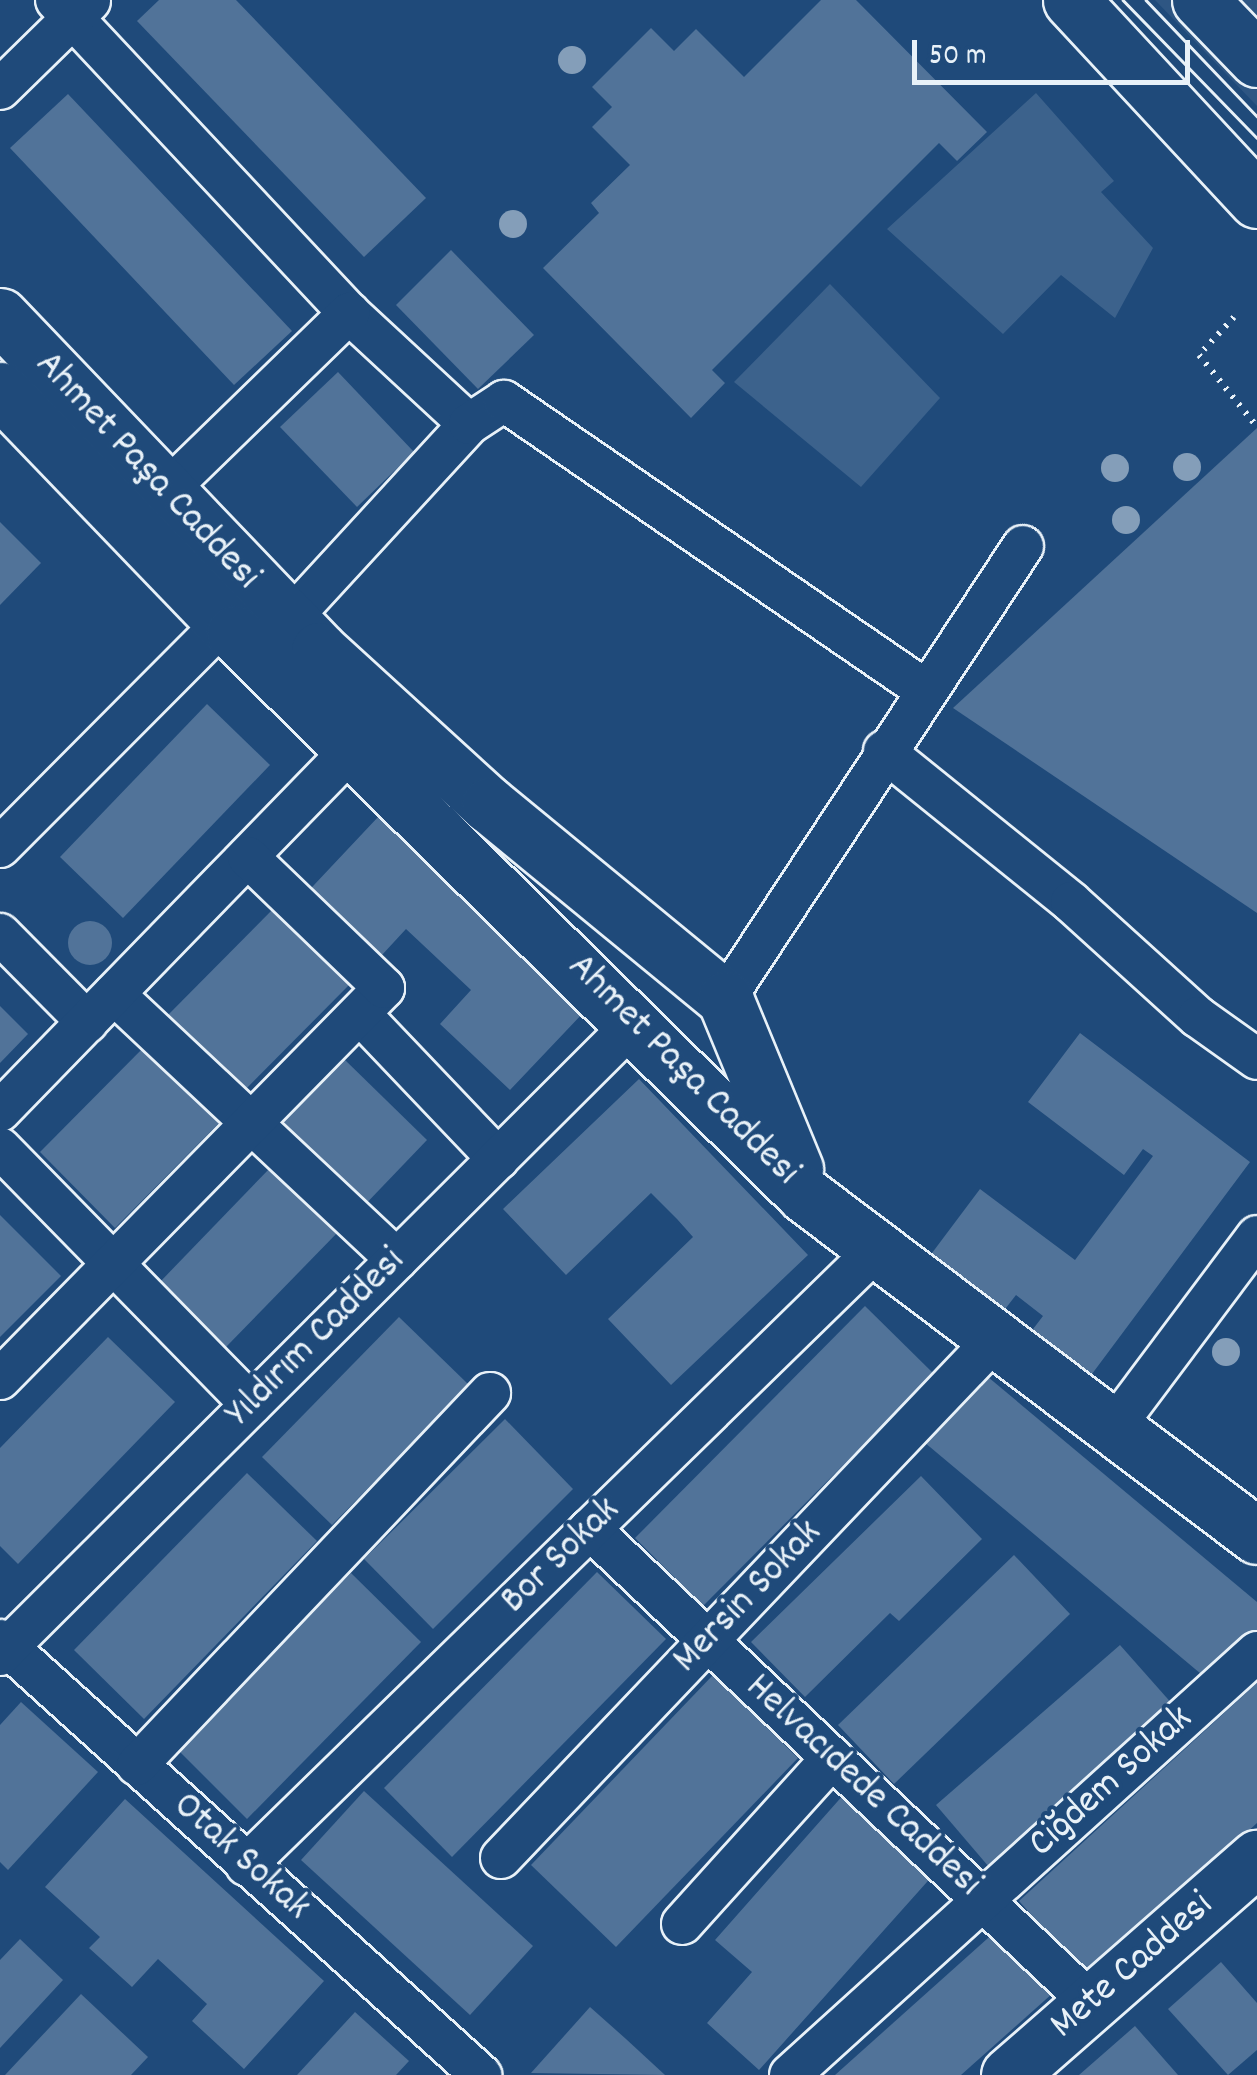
<!DOCTYPE html>
<html>
<head>
<meta charset="utf-8">
<style>
  body { margin:0 }
  #map { position:relative; width:1257px; height:2075px; overflow:hidden; background:#1f4a7a; font-family:Dekko,sans-serif }
  div>[style] { position:absolute }
  .built>* { inset:0; background:#2e5683 }
  .green>* { inset:0; background:#3c628c }
  .building>* { inset:0; background:#517399 }
  .round { border-radius:50% }
  .path>* { height:6px; margin-top:-3px; transform-origin:0; background:repeating-linear-gradient(90deg,#e8f1f8 0 2.5px,transparent 0 10.5px) }
  .roads { filter:drop-shadow(2px 0 #e8f1f8) drop-shadow(-2px 0 #e8f1f8) drop-shadow(0 2px #e8f1f8) drop-shadow(0 -2px #e8f1f8) }
  .street>* { height:40px; margin:-20px; padding:0 20px; transform-origin:20px; border-radius:20px; background:#1f4a7a }
  .secondary>* { height:55px; margin:-27.5px; padding:0 27.5px; transform-origin:27.5px; border-radius:27.5px; background:#1f4a7a }
  .highway>* { height:55px; margin:-27.5px; padding:0 27.5px; transform-origin:27.5px; border-radius:27.5px; background:#1f4a7a }
  .tram>* { height:2.5px; margin:-1.25px; padding:0 1.25px; transform-origin:1.25px; border-radius:1.25px; background:#e8f1f8 }
  .trees>* { width:28px; height:28px; margin:-14px; border-radius:50%; background:#849eb9 }
  span { translate:-50% -50%; white-space:nowrap; text-align:center; line-height:1.15; -webkit-text-stroke:8px #1f4a7a; paint-order:stroke }
  .street-label { font-size:40px; color:#e8f1f8 }
  .scale { position:absolute; left:912px; top:40px; width:278px; height:45px; box-sizing:border-box; border:5px solid #e8f1f8; border-top:0; padding-left:12px; font-size:30px; line-height:35px; white-space:nowrap; color:#e8f1f8; -webkit-text-stroke:8px #1f4a7a; paint-order:stroke }
</style>
</head>
<body>
<div id="map">
  <div class="built">
    <i style="clip-path:polygon(1155px 0,1257px 0,1257px 106px)"></i>
  </div>
  <div class="green">
    <i style="clip-path:polygon(1036px 93px,1114px 181px,1101px 192px,1153px 248px,1115px 318px,1061px 275px,1003px 334px,887px 229px)"></i>
    <i style="clip-path:polygon(830px 284px,940px 398px,861px 487px,734px 382px)"></i>
  </div>
  <div class="building">
    <i style="clip-path:polygon(159px 0,236px 0,426px 198px,364px 257px,137px 21px)"></i>
    <i style="clip-path:polygon(821px 0,856px 0,987px 132px,957px 161px,939px 143px,712px 370px,725px 383px,691px 418px,543px 268px,599px 213px,591px 203px,630px 165px,592px 127px,612px 107px,592px 87px,651px 28px,674px 51px,696px 29px,744px 77px)"></i>
    <i style="clip-path:polygon(68px 94px,292px 331px,234px 385px,10px 148px)"></i>
    <i style="clip-path:polygon(451px 250px,534px 335px,478px 389px,396px 305px)"></i>
    <i style="clip-path:polygon(338px 372px,414px 452px,357px 507px,280px 427px)"></i>
    <i style="clip-path:polygon(1257px 428px,1257px 913px,953px 708px)"></i>
    <i style="clip-path:polygon(0 522px,41px 563px,0 605px)"></i>
    <i style="clip-path:polygon(207px 704px,270px 765px,123px 918px,60px 857px)"></i>
    <i style="clip-path:polygon(395px 799px,602px 993px,510px 1090px,440px 1024px,471px 990px,406px 929px,369px 969px,298px 902px)"></i>
    <i style="clip-path:polygon(275px 907px,351px 983px,240px 1095px,164px 1019px)"></i>
    <i class="round" style="left:68px;top:921px;width:44px;height:44px"></i>
    <i style="clip-path:polygon(0 1006px,28px 1034px,0 1063px)"></i>
    <i style="clip-path:polygon(1080px 1033px,1250px 1162px,1089px 1378px,1030px 1333px,1043px 1316px,1016px 1295px,1002px 1313px,929px 1257px,980px 1189px,1075px 1260px,1153px 1156px,1143px 1149px,1124px 1175px,1028px 1102px)"></i>
    <i style="clip-path:polygon(151px 1040px,226px 1116px,115px 1228px,40px 1152px)"></i>
    <i style="clip-path:polygon(344px 1059px,427px 1140px,358px 1212px,274px 1131px)"></i>
    <i style="clip-path:polygon(639px 1079px,808px 1255px,671px 1385px,608px 1319px,693px 1237px,677px 1219px,651px 1193px,566px 1275px,503px 1209px)"></i>
    <i style="clip-path:polygon(271px 1167px,338px 1232px,226px 1347px,159px 1283px)"></i>
    <i style="clip-path:polygon(0 1215px,61px 1276px,0 1337px)"></i>
    <i style="clip-path:polygon(865px 1306px,934px 1374px,703px 1606px,635px 1538px)"></i>
    <i style="clip-path:polygon(399px 1317px,469px 1385px,332px 1525px,262px 1457px)"></i>
    <i style="clip-path:polygon(108px 1337px,175px 1402px,18px 1564px,0 1546px,0 1448px)"></i>
    <i style="clip-path:polygon(982px 1372px,1257px 1602px,1257px 1632px,1213px 1684px,924px 1442px)"></i>
    <i style="clip-path:polygon(505px 1419px,573px 1489px,433px 1629px,364px 1559px)"></i>
    <i style="clip-path:polygon(247px 1473px,317px 1541px,144px 1719px,74px 1650px)"></i>
    <i style="clip-path:polygon(921px 1476px,982px 1539px,899px 1621px,890px 1613px,805px 1697px,751px 1642px)"></i>
    <i style="clip-path:polygon(1014px 1555px,1070px 1614px,894px 1784px,838px 1725px)"></i>
    <i style="clip-path:polygon(597px 1572px,666px 1639px,452px 1857px,384px 1788px)"></i>
    <i style="clip-path:polygon(351px 1573px,421px 1642px,247px 1819px,178px 1750px)"></i>
    <i style="clip-path:polygon(1120px 1645px,1174px 1706px,989px 1867px,936px 1805px)"></i>
    <i style="clip-path:polygon(713px 1675px,798px 1758px,616px 1947px,531px 1865px)"></i>
    <i style="clip-path:polygon(1257px 1683px,1257px 1823px,1088px 1978px,1019px 1901px)"></i>
    <i style="clip-path:polygon(21px 1702px,98px 1772px,8px 1870px,0 1862px,0 1725px)"></i>
    <i style="clip-path:polygon(364px 1791px,533px 1946px,470px 2015px,301px 1860px)"></i>
    <i style="clip-path:polygon(845px 1793px,935px 1873px,759px 2070px,707px 2023px,752px 1972px,715px 1940px)"></i>
    <i style="clip-path:polygon(125px 1799px,324px 1981px,244px 2069px,192px 2021px,207px 2004px,158px 1959px,132px 1987px,89px 1948px,100px 1937px,45px 1887px)"></i>
    <i style="clip-path:polygon(997px 1930px,1053px 1993px,961px 2075px,835px 2075px)"></i>
    <i style="clip-path:polygon(20px 1939px,63px 1980px,0 2048px,0 1960px)"></i>
    <i style="clip-path:polygon(1221px 1962px,1257px 2003px,1257px 2050px,1228px 2075px,1168px 2009px)"></i>
    <i style="clip-path:polygon(81px 1994px,148px 2057px,131px 2075px,5px 2075px)"></i>
    <i style="clip-path:polygon(590px 2007px,626px 2039px,665px 2075px,531px 2073px)"></i>
    <i style="clip-path:polygon(355px 2012px,409px 2061px,396px 2075px,297px 2075px)"></i>
    <i style="clip-path:polygon(1135px 2026px,1178px 2075px,1079px 2075px)"></i>
  </div>
  <div class="path">
    <i style="left:1234px;top:317px;width:52px;rotate:132.6deg"></i>
    <i style="left:1199px;top:355px;width:92px;rotate:51.1deg"></i>
  </div>
  <div class="roads">
    <div class="street">
      <i style="left:56px;top:0;width:429px;rotate:46.9deg"></i>
      <i style="left:349px;top:313px;width:163px;rotate:42.8deg"></i>
      <i style="left:0;top:89px;width:126px;rotate:-44.4deg"></i>
      <i style="left:163px;top:494px;width:260px;rotate:-44.2deg"></i>
      <i style="left:288px;top:621px;width:268px;rotate:-47.4deg"></i>
      <i style="left:469px;top:424px;width:42px;rotate:-33.3deg"></i>
      <i style="left:504px;top:401px;width:509px;rotate:34.44deg"></i>
      <i style="left:884px;top:751px;width:240px;rotate:38.9deg"></i>
      <i style="left:1071px;top:902px;width:171px;rotate:42.2deg"></i>
      <i style="left:1198px;top:1017px;width:72px;rotate:35.4deg"></i>
      <i style="left:0;top:847px;width:317px;rotate:-45.1deg"></i>
      <i style="left:0;top:934px;width:124px;rotate:45.3deg"></i>
      <i style="left:114px;top:994px;width:388px;rotate:43.2deg"></i>
      <i style="left:725px;top:999px;width:542px;rotate:-56.66deg"></i>
      <i style="left:361px;top:1015px;width:199px;rotate:46.4deg"></i>
      <i style="left:0;top:1111px;width:506px;rotate:-45.8deg"></i>
      <i style="left:0;top:1148px;width:359px;rotate:45.6deg"></i>
      <i style="left:0;top:1379px;width:548px;rotate:-45.52deg"></i>
      <i style="left:384px;top:988px;width:189px;rotate:-136.1deg"></i>
      <i style="left:1115px;top:1426px;width:237px;rotate:-53.2deg"></i>
      <i style="left:590px;top:1529px;width:690px;rotate:43.41deg"></i>
      <i style="left:0;top:1640px;width:649px;rotate:42.13deg"></i>
      <i style="left:0;top:1655px;width:897px;rotate:-44.91deg"></i>
      <i style="left:137px;top:1765px;width:513px;rotate:-46.5deg"></i>
      <i style="left:501px;top:1858px;width:719px;rotate:-46.41deg"></i>
      <i style="left:246px;top:1865px;width:882px;rotate:-44.31deg"></i>
      <i style="left:682px;top:1924px;width:224px;rotate:-47.9deg"></i>
      <i style="left:790px;top:2075px;width:630px;rotate:-42.17deg"></i>
    </div>
    <div class="secondary">
      <i style="left:0;top:316px;width:462px;rotate:46.3deg"></i>
      <i style="left:319px;top:650px;width:230px;rotate:42.4deg"></i>
      <i style="left:489px;top:805px;width:306px;rotate:39.4deg"></i>
      <i style="left:725px;top:999px;width:184px;rotate:67.6deg"></i>
      <i style="left:0;top:390px;width:337px;rotate:46.1deg"></i>
      <i style="left:234px;top:633px;width:801px;rotate:44.54deg"></i>
      <i style="left:805px;top:1195px;width:566px;rotate:37.03deg"></i>
      <i style="left:1009px;top:2075px;width:330px;rotate:-41.2deg"></i>
    </div>
    <div class="highway">
      <i style="left:1071px;top:0;width:273px;rotate:47.1deg"></i>
      <i style="left:1200px;top:0;width:82px;rotate:46deg"></i>
    </div>
  </div>
  <div class="tram">
    <i style="left:1123px;top:0;width:192px;rotate:45.8deg"></i>
    <i style="left:1146px;top:0;width:161px;rotate:46.3deg"></i>
  </div>
  <div class="trees">
    <i style="left:572px;top:60px"></i>
    <i style="left:513px;top:224px"></i>
    <i style="left:1187px;top:467px"></i>
    <i style="left:1115px;top:468px"></i>
    <i style="left:1126px;top:520px"></i>
    <i style="left:1226px;top:1352px"></i>
  </div>
  <div class="street-label">
    <span style="left:146px;top:472px;rotate:47deg">Ahmet Paşa Caddesi</span>
    <span style="left:682px;top:1071px;rotate:45deg">Ahmet Paşa Caddesi</span>
    <span style="left:317px;top:1339px;rotate:-45deg">Yıldırım Caddesi</span>
    <span style="left:562px;top:1557px;rotate:-44deg">Bor Sokak</span>
    <span style="left:749px;top:1598px;rotate:-46deg">Mersin Sokak</span>
    <span style="left:1112px;top:1783px;rotate:-42deg">Ciğdem Sokak</span>
    <span style="left:862px;top:1787px;rotate:43deg">Helvacıdede Caddesi</span>
    <span style="left:240px;top:1858px;rotate:42deg">Otak Sokak</span>
    <span style="left:1133px;top:1967px;rotate:-41deg">Mete Caddesi</span>
  </div>
  <div class="scale">50 m</div>
</div>
</body>
</html>
